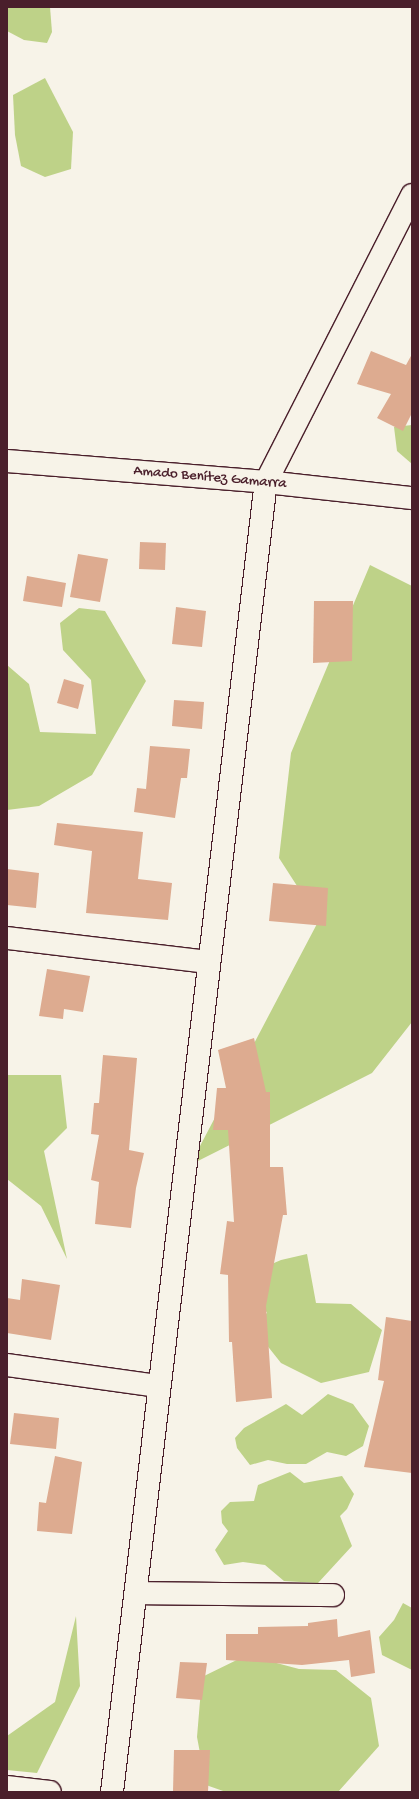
<!DOCTYPE html>
<html>
<head>
<meta charset="utf-8">
<style>
  body { margin:0 }
  #map { position:relative; width:419px; height:1799px; overflow:hidden; background:#f7f3e8; font-family:"Gochi Hand",sans-serif }
  div>[style] { position:absolute }
  .green>* { inset:0; background:#bed288 }
  .building>* { inset:0; background:#ddab90 }
  .roads { filter:drop-shadow(1px 0 #4a1f2b) drop-shadow(-1px 0 #4a1f2b) drop-shadow(0 1px #4a1f2b) drop-shadow(0 -1px #4a1f2b) }
  .minor>* { height:22px; margin:-11px; padding:0 11px; transform-origin:11px; border-radius:11px; background:#f7f3e8 }
  .major>* { height:22px; margin:-11px; padding:0 11px; transform-origin:11px; border-radius:11px; background:#f7f3e8 }
  span { translate:-50% -50%; white-space:nowrap; text-align:center; line-height:1.15; -webkit-text-stroke:3.5px #f7f3e8; paint-order:stroke }
  .street-label { font-size:15px; color:#4a1f2b }
  .frame { position:absolute; inset:0; border:8px solid #4a1f2b; pointer-events:none }
</style>
</head>
<body>
<div id="map">
  <div class="green">
    <i style="clip-path:polygon(7px 7px,50px 7px,52px 32px,47px 43px,24px 40px,7px 31px)"></i>
    <i style="clip-path:polygon(45px 78px,73px 132px,71px 169px,45px 177px,21px 166px,15px 135px,13px 95px)"></i>
    <i style="clip-path:polygon(412px 425px,412px 464px,397px 451px,394px 427px)"></i>
    <i style="clip-path:polygon(370px 565px,412px 586px,412px 1022px,372px 1073px,190px 1165px,319px 920px,279px 858px,291px 753px)"></i>
    <i style="clip-path:polygon(79px 608px,105px 611px,146px 681px,92px 775px,39px 806px,7px 810px,7px 665px,29px 684px,40px 732px,96px 734px,91px 680px,63px 650px,60px 623px)"></i>
    <i style="clip-path:polygon(7px 1075px,61px 1075px,67px 1128px,44px 1151px,67px 1259px,41px 1206px,7px 1179px)"></i>
    <i style="clip-path:polygon(307px 1254px,316px 1303px,351px 1304px,382px 1330px,369px 1372px,321px 1383px,281px 1363px,258px 1334px,267px 1312px,248px 1306px,260px 1269px,281px 1260px)"></i>
    <i style="clip-path:polygon(328px 1394px,353px 1404px,369px 1426px,363px 1446px,346px 1456px,327px 1452px,306px 1464px,287px 1464px,268px 1460px,250px 1465px,237px 1448px,235px 1438px,244px 1428px,286px 1404px,302px 1415px)"></i>
    <i style="clip-path:polygon(290px 1472px,304px 1483px,342px 1476px,354px 1494px,347px 1509px,340px 1516px,352px 1546px,318px 1583px,284px 1581px,265px 1565px,243px 1562px,224px 1565px,215px 1550px,228px 1531px,222px 1523px,221px 1511px,230px 1502px,254px 1501px,258px 1485px)"></i>
    <i style="clip-path:polygon(403px 1603px,412px 1608px,412px 1670px,382px 1655px,379px 1637px,394px 1620px)"></i>
    <i style="clip-path:polygon(76px 1616px,80px 1686px,37px 1773px,7px 1770px,7px 1736px,55px 1702px)"></i>
    <i style="clip-path:polygon(247px 1655px,299px 1669px,336px 1670px,371px 1698px,379px 1746px,338px 1792px,226px 1792px,206px 1785px,197px 1737px,202px 1677px)"></i>
  </div>
  <div class="building">
    <i style="clip-path:polygon(371px 351px,406px 365px,412px 354px,412px 413px,403px 431px,377px 418px,391px 394px,357px 384px)"></i>
    <i style="clip-path:polygon(140px 542px,166px 543px,165px 570px,139px 569px)"></i>
    <i style="clip-path:polygon(78px 554px,108px 559px,100px 602px,70px 597px)"></i>
    <i style="clip-path:polygon(27px 576px,66px 583px,62px 607px,23px 601px)"></i>
    <i style="clip-path:polygon(314px 601px,353px 601px,352px 661px,313px 663px)"></i>
    <i style="clip-path:polygon(176px 607px,206px 611px,202px 647px,172px 644px)"></i>
    <i style="clip-path:polygon(64px 679px,84px 685px,78px 709px,57px 703px)"></i>
    <i style="clip-path:polygon(174px 700px,204px 702px,202px 729px,172px 726px)"></i>
    <i style="clip-path:polygon(150px 746px,190px 749px,187px 778px,181px 778px,175px 818px,134px 812px,137px 788px,146px 789px)"></i>
    <i style="clip-path:polygon(57px 823px,143px 832px,138px 879px,172px 883px,168px 920px,86px 913px,92px 851px,54px 845px)"></i>
    <i style="clip-path:polygon(7px 869px,39px 873px,36px 908px,7px 905px)"></i>
    <i style="clip-path:polygon(273px 883px,328px 888px,326px 926px,269px 921px)"></i>
    <i style="clip-path:polygon(47px 969px,90px 976px,83px 1012px,64px 1009px,63px 1019px,39px 1016px)"></i>
    <i style="clip-path:polygon(254px 1038px,266px 1092px,270px 1092px,270px 1167px,283px 1167px,287px 1215px,283px 1215px,266px 1306px,272px 1398px,236px 1402px,232px 1342px,229px 1342px,228px 1275px,220px 1274px,227px 1221px,234px 1222px,228px 1130px,213px 1130px,217px 1088px,226px 1088px,218px 1050px)"></i>
    <i style="clip-path:polygon(103px 1055px,137px 1058px,129px 1150px,144px 1153px,136px 1188px,131px 1228px,95px 1224px,99px 1182px,91px 1180px,99px 1135px,91px 1134px,94px 1103px,99px 1103px)"></i>
    <i style="clip-path:polygon(22px 1279px,60px 1285px,51px 1340px,7px 1333px,7px 1298px,20px 1300px)"></i>
    <i style="clip-path:polygon(386px 1317px,412px 1321px,412px 1473px,364px 1467px,384px 1381px,378px 1380px)"></i>
    <i style="clip-path:polygon(14px 1413px,59px 1418px,56px 1449px,10px 1444px)"></i>
    <i style="clip-path:polygon(55px 1456px,82px 1462px,72px 1534px,37px 1531px,39px 1502px,46px 1503px)"></i>
    <i style="clip-path:polygon(337px 1619px,338px 1637px,370px 1630px,375px 1673px,351px 1677px,349px 1660px,302px 1665px,226px 1660px,226px 1634px,258px 1634px,258px 1627px,308px 1626px,308px 1623px)"></i>
    <i style="clip-path:polygon(180px 1662px,207px 1663px,202px 1700px,176px 1698px)"></i>
    <i style="clip-path:polygon(174px 1750px,210px 1750px,208px 1792px,173px 1792px)"></i>
  </div>
  <div class="roads">
    <div class="minor">
      <i style="left:7px;top:938px;width:202px;rotate:6.8deg"></i>
      <i style="left:7px;top:1365px;width:153px;rotate:7.9deg"></i>
      <i style="left:137px;top:1593px;width:196px;rotate:0.6deg"></i>
      <i style="left:7px;top:1787px;width:43px;rotate:6.6deg"></i>
      <i style="left:112px;top:1792px;width:1319px;rotate:-83.3deg"></i>
      <i style="left:266px;top:482px;width:322px;rotate:-63deg"></i>
    </div>
    <div class="major">
      <i style="left:7px;top:461px;width:260px;rotate:4.6deg"></i>
      <i style="left:266px;top:482px;width:147px;rotate:6.3deg"></i>
    </div>
  </div>
  <div class="street-label">
    <span style="left:210px;top:478px;rotate:5deg">Amado Benítez Gamarra</span>
  </div>
  <div class="frame"></div>
</div>
</body>
</html>
